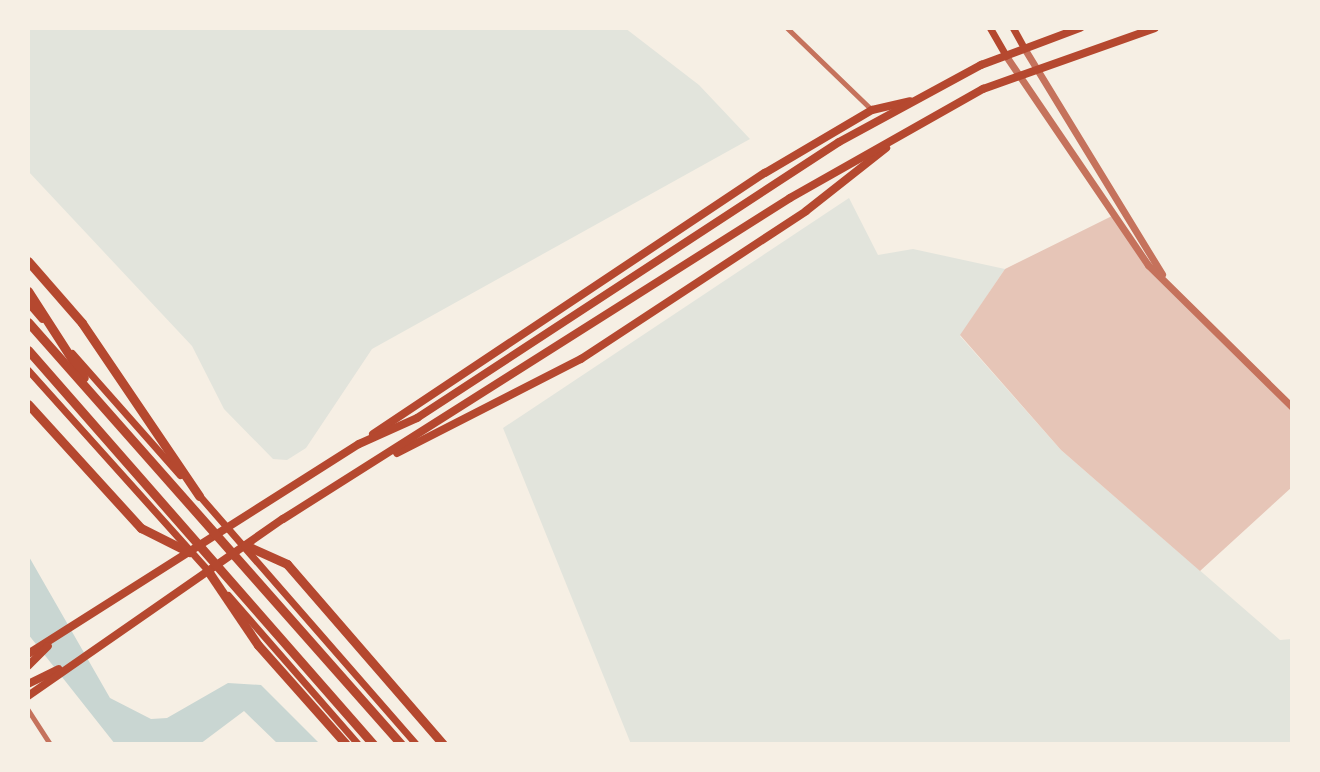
<!DOCTYPE html>
<html>
<head>
<meta charset="utf-8">
<style>
  body { margin:0 }
  #map { position:relative; width:1320px; height:772px; overflow:hidden; background:#f6efe4; font-family:"Titillium Web",sans-serif }
  div>[style] { position:absolute }
  .green>* { inset:0; background:#e2e4dc }
  .water>* { inset:0; background:#c9d6d2 }
  .building>* { inset:0; background:#e6c5b7 }
  .minor>* { height:5px; margin:-2.5px; padding:0 2.5px; transform-origin:2.5px; border-radius:2.5px; background:#c5725c }
  .tertiary>* { height:7px; margin:-3.5px; padding:0 3.5px; transform-origin:3.5px; border-radius:3.5px; background:#c5725c }
  .secondary>* { height:7px; margin:-3.5px; padding:0 3.5px; transform-origin:3.5px; border-radius:3.5px; background:#b5482f }
  .primary>* { height:8px; margin:-4px; padding:0 4px; transform-origin:4px; border-radius:4px; background:#b5482f }
  .trunk>* { height:9px; margin:-4.5px; padding:0 4.5px; transform-origin:4.5px; border-radius:4.5px; background:#b5482f }
  span { translate:-50% -50%; white-space:nowrap; text-align:center; line-height:1.15; -webkit-text-stroke:8px #f6efe4; paint-order:stroke }
  .frame { position:absolute; inset:0; border:30px solid #f6efe4; pointer-events:none }
</style>
</head>
<body>
<div id="map">
  <div class="green">
    <i style="clip-path:polygon(28px 28px,625px 28px,699px 85px,750px 139px,372px 349px,306px 448px,287px 460px,273px 459px,224px 409px,192px 346px,28px 171px)"></i>
    <i style="clip-path:polygon(849px 198px,878px 255px,913px 249px,1005px 269px,960px 336px,1061px 450px,1280px 640px,1292px 639px,1292px 744px,631px 744px,503px 428px)"></i>
  </div>
  <div class="water">
    <i style="clip-path:polygon(28px 555px,110px 698px,151px 719px,167px 718px,228px 683px,261px 685px,320px 744px,278px 744px,244px 711px,200px 744px,115px 744px,28px 634px)"></i>
  </div>
  <div class="building">
    <i style="clip-path:polygon(1112px 216px,1148px 265px,1292px 408px,1292px 487px,1200px 571px,1061px 450px,960px 335px,1005px 269px)"></i>
  </div>
  <div class="minor">
    <i style="left:787px;top:28px;width:118px;rotate:44deg"></i>
    <i style="left:28px;top:710px;width:40px;rotate:57.1deg"></i>
  </div>
  <div class="tertiary">
    <i style="left:1024px;top:48px;width:265px;rotate:58.6deg"></i>
    <i style="left:1006px;top:56px;width:253px;rotate:55.8deg"></i>
    <i style="left:1148px;top:265px;width:202px;rotate:44.6deg"></i>
  </div>
  <div class="secondary">
    <i style="left:990px;top:28px;width:32px;rotate:60deg"></i>
    <i style="left:1013px;top:28px;width:23px;rotate:61deg"></i>
    <i style="left:28px;top:303px;width:21px;rotate:49deg"></i>
    <i style="left:72px;top:353px;width:163px;rotate:48.5deg"></i>
    <i style="left:28px;top:370px;width:273px;rotate:48.1deg"></i>
    <i style="left:197px;top:493px;width:333px;rotate:48.9deg"></i>
    <i style="left:228px;top:595px;width:198px;rotate:48.9deg"></i>
  </div>
  <div class="primary">
    <i style="left:373px;top:434px;width:471px;rotate:-33.7deg"></i>
    <i style="left:765px;top:173px;width:124px;rotate:-30.5deg"></i>
    <i style="left:872px;top:110px;width:39px;rotate:-13deg"></i>
    <i style="left:397px;top:453px;width:207px;rotate:-27.1deg"></i>
    <i style="left:581px;top:359px;width:269px;rotate:-33.3deg"></i>
    <i style="left:806px;top:211px;width:102px;rotate:-38.2deg"></i>
    <i style="left:28px;top:654px;width:392px;rotate:-32.4deg"></i>
    <i style="left:359px;top:444px;width:64px;rotate:-24.1deg"></i>
    <i style="left:417px;top:418px;width:504px;rotate:-33.19deg"></i>
    <i style="left:839px;top:142px;width:162px;rotate:-28.5deg"></i>
    <i style="left:981px;top:65px;width:106px;rotate:-20.5deg"></i>
    <i style="left:28px;top:666px;width:28px;rotate:-45deg"></i>
    <i style="left:28px;top:684px;width:34px;rotate:-26deg"></i>
    <i style="left:28px;top:696px;width:310px;rotate:-34.8deg"></i>
    <i style="left:283px;top:519px;width:600px;rotate:-32.34deg"></i>
    <i style="left:790px;top:198px;width:222px;rotate:-29.5deg"></i>
    <i style="left:983px;top:89px;width:182px;rotate:-19.5deg"></i>
  </div>
  <div class="trunk">
    <i style="left:28px;top:261px;width:82px;rotate:48.9deg"></i>
    <i style="left:82px;top:323px;width:209px;rotate:55.9deg"></i>
    <i style="left:28px;top:291px;width:103px;rotate:57.2deg"></i>
    <i style="left:28px;top:322px;width:563px;rotate:48.53deg"></i>
    <i style="left:28px;top:350px;width:524px;rotate:48.79deg"></i>
    <i style="left:28px;top:404px;width:168px;rotate:47.7deg"></i>
    <i style="left:141px;top:528px;width:54px;rotate:26.6deg"></i>
    <i style="left:245px;top:545px;width:46px;rotate:24.3deg"></i>
    <i style="left:287px;top:564px;width:238px;rotate:49.1deg"></i>
    <i style="left:208px;top:571px;width:89px;rotate:56deg"></i>
    <i style="left:258px;top:645px;width:132px;rotate:48.4deg"></i>
  </div>
  <div class="frame"></div>
</div>
</body>
</html>
